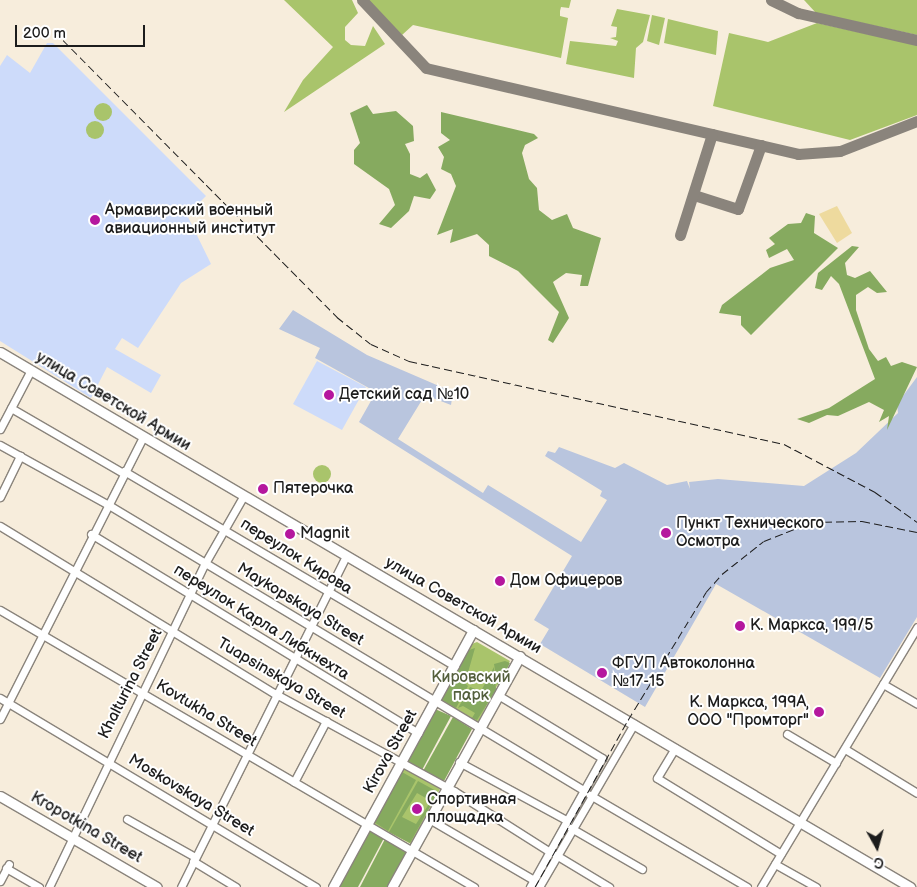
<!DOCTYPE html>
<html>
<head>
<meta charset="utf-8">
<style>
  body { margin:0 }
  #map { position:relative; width:917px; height:887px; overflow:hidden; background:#f7eddc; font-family:"Balsamiq Sans",sans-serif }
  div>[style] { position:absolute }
  .built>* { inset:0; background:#cddbfa }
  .industrial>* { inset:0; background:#b9c5de }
  .green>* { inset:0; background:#a9c46b }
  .round { border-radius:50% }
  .forest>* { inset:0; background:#86aa5f }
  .sand>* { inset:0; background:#eeda9e }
  .taxiway>* { height:11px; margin:-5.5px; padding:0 5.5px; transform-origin:5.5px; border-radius:5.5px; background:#8a847c }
  .roads { filter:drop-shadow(1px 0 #8a847c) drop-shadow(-1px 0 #8a847c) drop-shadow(0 1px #8a847c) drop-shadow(0 -1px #8a847c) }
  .minor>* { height:7px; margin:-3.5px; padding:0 3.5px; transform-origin:3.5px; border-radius:3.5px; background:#fff }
  .major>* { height:9px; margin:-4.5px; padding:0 4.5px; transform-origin:4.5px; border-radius:4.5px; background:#fff }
  .rail>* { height:1px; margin-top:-0.5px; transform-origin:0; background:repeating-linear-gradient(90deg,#1c1c1c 0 8px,transparent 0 12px) }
  .dots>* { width:14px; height:14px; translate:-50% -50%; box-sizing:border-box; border:2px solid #fff; border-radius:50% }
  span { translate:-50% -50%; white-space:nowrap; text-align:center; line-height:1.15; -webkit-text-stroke:4px #fff; paint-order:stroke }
  .poi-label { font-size:16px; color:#1c1c1c }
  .left { translate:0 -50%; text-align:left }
  .right { translate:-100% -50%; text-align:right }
  .street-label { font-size:16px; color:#1c1c1c }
  .park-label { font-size:16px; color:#545f3c }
  .north { position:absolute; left:852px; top:822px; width:50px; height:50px; -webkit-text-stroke:4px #fff; paint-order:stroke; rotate:173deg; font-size:14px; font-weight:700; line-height:20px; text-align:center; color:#1c1c1c }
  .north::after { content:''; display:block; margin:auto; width:18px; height:22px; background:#1c1c1c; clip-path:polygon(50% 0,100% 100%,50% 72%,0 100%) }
  .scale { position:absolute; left:15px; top:25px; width:130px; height:22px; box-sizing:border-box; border:2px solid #1c1c1c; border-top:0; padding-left:6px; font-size:15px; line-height:18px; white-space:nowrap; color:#1c1c1c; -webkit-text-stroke:4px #fff; paint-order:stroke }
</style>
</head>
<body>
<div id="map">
  <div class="built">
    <i style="clip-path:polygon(47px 43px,53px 43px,206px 196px,187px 215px,211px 264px,181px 283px,138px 348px,122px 338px,115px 349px,161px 375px,151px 393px,107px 367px,91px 398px,0 341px,0 66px,7px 55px,30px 73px)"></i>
    <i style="clip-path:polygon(317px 361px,366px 387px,342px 430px,293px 404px)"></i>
  </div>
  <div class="industrial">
    <i style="clip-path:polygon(293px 310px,367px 355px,453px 392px,451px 405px,425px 395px,398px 439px,483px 493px,488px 485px,581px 542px,607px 500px,600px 496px,602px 491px,545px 456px,548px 451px,555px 453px,559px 447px,615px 468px,624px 463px,667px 485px,687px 481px,690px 489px,689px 482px,718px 479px,804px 486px,856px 453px,898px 413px,897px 404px,917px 377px,917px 617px,880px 678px,716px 584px,645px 707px,540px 644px,549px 629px,534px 620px,572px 556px,359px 422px,376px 392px,315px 358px,320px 348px,279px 329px)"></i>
  </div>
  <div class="green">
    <i style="clip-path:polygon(284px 0,352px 0,358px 13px,345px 27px,345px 40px,351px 45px,365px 46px,373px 26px,385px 44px,284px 112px,303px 80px,333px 47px)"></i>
    <i style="clip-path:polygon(368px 0,571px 0,569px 8px,561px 7px,560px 11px,560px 16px,568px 18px,561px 58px,413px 25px,402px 35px)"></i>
    <i style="clip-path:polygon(804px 0,917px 0,917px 35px,816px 13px)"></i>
    <i style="clip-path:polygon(617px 9px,650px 15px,643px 42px,636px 48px,634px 78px,566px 64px,570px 41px,616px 46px,618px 41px,610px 38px,616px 37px,617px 27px,611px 26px)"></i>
    <i style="clip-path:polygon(652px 15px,665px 18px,659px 45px,647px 41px)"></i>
    <i style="clip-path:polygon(668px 19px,718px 31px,716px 55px,664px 43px)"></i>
    <i style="clip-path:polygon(817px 23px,917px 45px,917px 115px,850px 140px,713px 106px,729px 33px,768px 42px)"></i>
    <i class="round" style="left:94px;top:103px;width:18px;height:18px"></i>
    <i class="round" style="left:86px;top:121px;width:18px;height:18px"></i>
    <i class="round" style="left:313px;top:465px;width:18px;height:18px"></i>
    <i style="clip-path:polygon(477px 642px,510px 661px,478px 722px,439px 701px,469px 645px)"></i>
    <i style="clip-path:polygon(402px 767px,440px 789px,411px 844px,372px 823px)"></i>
  </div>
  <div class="forest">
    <i style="clip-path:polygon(367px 105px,373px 114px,396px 111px,413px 126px,414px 141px,405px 144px,410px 154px,410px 174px,420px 178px,427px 173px,436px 190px,430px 199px,414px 196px,409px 211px,391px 228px,379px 224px,395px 205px,389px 189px,354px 164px,354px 150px,360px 143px,350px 113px)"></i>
    <i style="clip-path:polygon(441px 112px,534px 134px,538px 138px,525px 145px,522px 153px,529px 179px,537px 188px,539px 210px,552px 220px,567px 214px,573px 228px,601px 238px,588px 286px,580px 286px,582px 275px,566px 273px,553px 282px,569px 318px,553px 343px,548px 340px,559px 312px,518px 271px,489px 256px,489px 245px,477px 234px,450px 243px,453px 229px,437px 235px,456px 186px,451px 174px,441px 169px,444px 157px,438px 147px,450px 140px,441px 133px)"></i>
    <i style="clip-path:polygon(806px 213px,815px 216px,814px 233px,838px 248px,751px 335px,741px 325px,741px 316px,719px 313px,722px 305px,770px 268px,794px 260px,787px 249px,769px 258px,766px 250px,775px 244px,769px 238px,788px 224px,801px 223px)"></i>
    <i style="clip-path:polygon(852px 246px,859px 247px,845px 263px,847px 275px,855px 278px,870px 271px,887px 292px,877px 293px,868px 287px,856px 295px,856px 310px,869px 349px,878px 361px,886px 357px,891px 366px,902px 362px,917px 367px,887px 430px,889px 416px,879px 422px,884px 410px,869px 402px,838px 416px,827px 415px,809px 423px,797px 419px,829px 408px,875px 379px,839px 284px,831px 276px,822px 290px,815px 288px,818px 273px)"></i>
    <i style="clip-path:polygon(475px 648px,465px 683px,468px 686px,456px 708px,440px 699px,466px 651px)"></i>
    <i style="clip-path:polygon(505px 661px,510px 663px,498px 687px,494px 664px)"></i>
    <i style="clip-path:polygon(494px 667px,496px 690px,477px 720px,472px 718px,475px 713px,463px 706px,458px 708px,470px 687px,481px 691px)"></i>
    <i style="clip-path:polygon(435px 709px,451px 716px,422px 770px,406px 762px)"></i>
    <i style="clip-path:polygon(453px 717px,472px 729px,444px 781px,423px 771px)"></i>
    <i style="clip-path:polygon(402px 772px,416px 780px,388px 831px,374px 822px)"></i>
    <i style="clip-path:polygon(evenodd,418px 781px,438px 792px,410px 843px,389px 832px,418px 781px,417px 793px,431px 801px,416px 824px,402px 817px,417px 793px)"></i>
    <i style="clip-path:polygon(368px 829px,384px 838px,358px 887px,336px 887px)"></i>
    <i style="clip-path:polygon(385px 839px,407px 851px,387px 887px,360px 887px)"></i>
  </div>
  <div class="sand">
    <i style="clip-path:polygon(837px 206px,852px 233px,837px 243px,819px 214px)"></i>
  </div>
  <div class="taxiway">
    <i style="left:362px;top:0;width:93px;rotate:46.7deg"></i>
    <i style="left:426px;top:68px;width:382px;rotate:13deg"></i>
    <i style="left:798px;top:154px;width:42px;rotate:-4.1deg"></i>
    <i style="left:840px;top:151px;width:83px;rotate:-21.3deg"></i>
    <i style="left:771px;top:0;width:30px;rotate:26deg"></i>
    <i style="left:798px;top:13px;width:122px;rotate:12.8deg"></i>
    <i style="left:694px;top:195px;width:46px;rotate:17.7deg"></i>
    <i style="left:738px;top:209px;width:68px;rotate:-70.2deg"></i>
    <i style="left:680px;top:235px;width:106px;rotate:-72.4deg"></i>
  </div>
  <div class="roads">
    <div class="minor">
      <i style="left:11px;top:408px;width:129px;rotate:30.1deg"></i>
      <i style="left:0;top:429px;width:67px;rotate:-62.3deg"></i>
      <i style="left:0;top:445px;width:122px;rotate:28.9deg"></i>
      <i style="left:107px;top:504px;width:558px;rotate:30.98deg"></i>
      <i style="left:124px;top:471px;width:384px;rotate:30.5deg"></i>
      <i style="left:0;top:497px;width:46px;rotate:-64deg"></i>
      <i style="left:0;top:526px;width:321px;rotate:31.4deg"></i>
      <i style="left:274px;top:693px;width:205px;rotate:28.6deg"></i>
      <i style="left:454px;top:791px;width:114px;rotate:32.4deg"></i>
      <i style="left:91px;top:534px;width:383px;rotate:31.3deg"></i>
      <i style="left:0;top:610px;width:549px;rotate:30.3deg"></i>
      <i style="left:883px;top:684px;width:39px;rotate:30deg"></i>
      <i style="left:498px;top:695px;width:122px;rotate:31.2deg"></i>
      <i style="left:602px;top:758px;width:148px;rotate:119.2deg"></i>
      <i style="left:0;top:698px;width:368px;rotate:30.9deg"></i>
      <i style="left:0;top:719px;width:316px;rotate:-63.1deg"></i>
      <i style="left:787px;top:734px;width:57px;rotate:30.6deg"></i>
      <i style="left:675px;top:748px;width:35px;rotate:121deg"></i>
      <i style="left:657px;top:778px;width:145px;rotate:31.5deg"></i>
      <i style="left:845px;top:749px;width:84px;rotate:31.4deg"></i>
      <i style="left:459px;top:762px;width:124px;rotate:28.4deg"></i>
      <i style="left:294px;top:782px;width:69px;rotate:-62.3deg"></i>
      <i style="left:590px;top:795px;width:182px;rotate:30.4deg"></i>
      <i style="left:127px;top:819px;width:78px;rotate:29.2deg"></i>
      <i style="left:429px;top:819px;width:121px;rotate:30.2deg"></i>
      <i style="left:571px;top:828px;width:82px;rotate:30deg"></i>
      <i style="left:556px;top:855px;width:62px;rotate:31.1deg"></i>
      <i style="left:193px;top:861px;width:50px;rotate:31.2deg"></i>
      <i style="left:775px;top:864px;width:47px;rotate:29.3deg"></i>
      <i style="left:6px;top:868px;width:38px;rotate:30deg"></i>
      <i style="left:0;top:881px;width:19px;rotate:-62deg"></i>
      <i style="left:49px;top:887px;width:357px;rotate:-64.3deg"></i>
      <i style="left:204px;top:565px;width:78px;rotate:-60.2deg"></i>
      <i style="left:181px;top:887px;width:370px;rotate:-63.5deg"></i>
      <i style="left:539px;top:887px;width:189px;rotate:-59.8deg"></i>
      <i style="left:761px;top:887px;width:303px;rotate:-59deg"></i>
    </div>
    <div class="major">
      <i style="left:0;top:352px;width:1056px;rotate:30.45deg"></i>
      <i style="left:0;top:796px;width:181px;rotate:30.1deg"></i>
      <i style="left:333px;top:887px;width:293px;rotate:-61.4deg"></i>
      <i style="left:392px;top:887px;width:264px;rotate:-61deg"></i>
    </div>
  </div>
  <div class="rail">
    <i style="left:63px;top:40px;width:390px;rotate:45.3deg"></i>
    <i style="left:337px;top:317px;width:43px;rotate:38.5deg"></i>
    <i style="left:371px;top:344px;width:42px;rotate:24.1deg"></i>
    <i style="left:409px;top:361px;width:384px;rotate:12.5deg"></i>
    <i style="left:784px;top:444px;width:103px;rotate:27.8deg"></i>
    <i style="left:875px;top:492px;width:52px;rotate:35.5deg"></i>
    <i style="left:535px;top:887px;width:191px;rotate:-60.9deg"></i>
    <i style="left:628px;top:720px;width:150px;rotate:-58.6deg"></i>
    <i style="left:706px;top:592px;width:24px;rotate:-48deg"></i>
    <i style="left:722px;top:574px;width:53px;rotate:-38.2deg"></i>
    <i style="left:764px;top:541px;width:52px;rotate:-21.6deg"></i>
    <i style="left:812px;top:522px;width:50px;rotate:-1.1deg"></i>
    <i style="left:862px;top:521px;width:56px;rotate:11.3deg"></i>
  </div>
  <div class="dots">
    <i style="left:95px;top:220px;background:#b5179e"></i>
    <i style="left:329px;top:395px;background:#b5179e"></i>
    <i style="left:263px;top:489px;background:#b5179e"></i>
    <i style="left:666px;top:533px;background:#b5179e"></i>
    <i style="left:290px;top:534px;background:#b5179e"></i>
    <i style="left:500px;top:581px;background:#b5179e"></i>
    <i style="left:740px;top:626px;background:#b5179e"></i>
    <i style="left:602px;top:673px;background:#b5179e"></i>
    <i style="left:819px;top:712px;background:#b5179e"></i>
    <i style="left:417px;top:809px;background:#b5179e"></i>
  </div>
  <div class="poi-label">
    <span class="left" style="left:105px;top:220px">Армавирский военный<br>авиационный институт</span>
    <span class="left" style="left:339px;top:395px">Детский сад №10</span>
    <span class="left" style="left:273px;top:489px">Пятерочка</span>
    <span class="left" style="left:676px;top:533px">Пункт Технического<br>Осмотра</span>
    <span class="left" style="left:300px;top:534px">Magnit</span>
    <span class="left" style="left:510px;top:581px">Дом Офицеров</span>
    <span class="left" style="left:750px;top:626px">К. Маркса, 199/5</span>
    <span class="left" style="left:612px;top:673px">ФГУП Автоколонна<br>№17-15</span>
    <span class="right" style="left:809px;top:712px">К. Маркса, 199А,<br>ООО "Промторг"</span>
    <span class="left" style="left:427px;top:809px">Спортивная<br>площадка</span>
  </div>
  <div class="street-label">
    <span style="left:113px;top:402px;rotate:31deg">улица Советской Армии</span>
    <span style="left:296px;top:557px;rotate:32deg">переулок Кирова</span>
    <span style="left:300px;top:605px;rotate:31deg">Maykopskaya Street</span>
    <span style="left:463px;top:606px;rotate:30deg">улица Советской Армии</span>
    <span style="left:261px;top:623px;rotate:32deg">переулок Карла Либкнехта</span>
    <span style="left:281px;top:679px;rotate:30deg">Tuapsinskaya Street</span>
    <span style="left:131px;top:684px;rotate:-63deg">Khalturina Street</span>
    <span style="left:206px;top:714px;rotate:31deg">Kovtukha Street</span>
    <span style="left:391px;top:752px;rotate:-61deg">Kirova Street</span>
    <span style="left:191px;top:796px;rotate:31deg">Moskovskaya Street</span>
    <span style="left:86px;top:828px;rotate:30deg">Kropotkina Street</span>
  </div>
  <div class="park-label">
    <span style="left:471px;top:687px">Кировский<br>парк</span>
  </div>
  <div class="north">С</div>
  <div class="scale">200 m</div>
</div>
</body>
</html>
